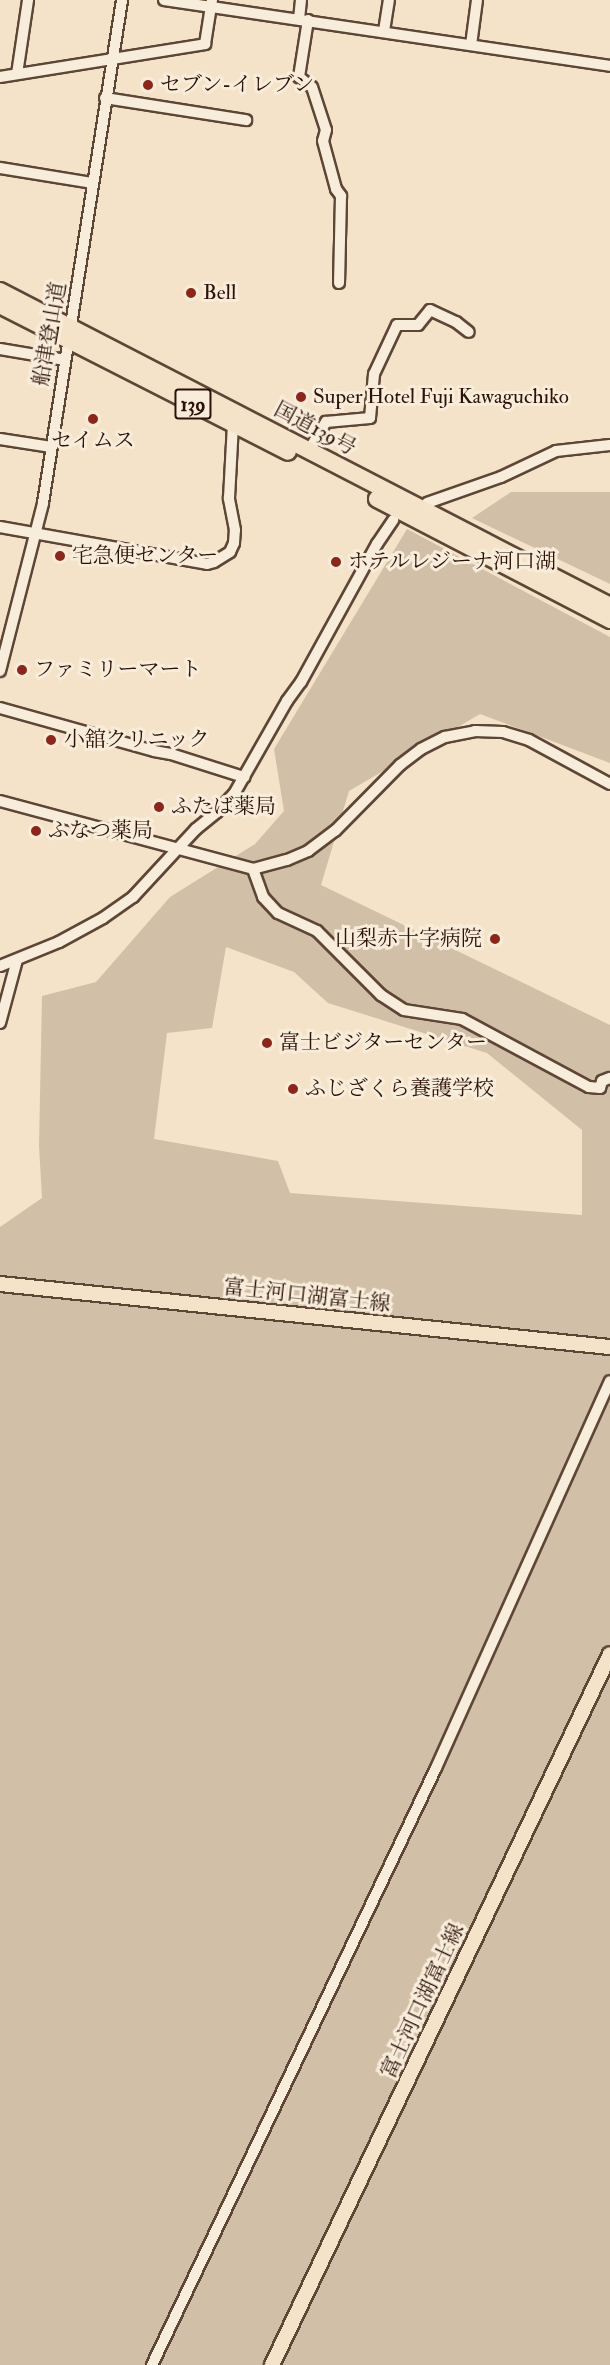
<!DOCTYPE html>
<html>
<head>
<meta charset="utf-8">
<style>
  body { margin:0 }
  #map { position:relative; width:610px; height:2365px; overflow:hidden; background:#f4e3c8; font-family:"IM FELL Double Pica","Noto Serif JP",serif }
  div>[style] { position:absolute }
  .green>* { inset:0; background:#d2bfa7 }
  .roads { filter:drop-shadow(2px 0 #5e4637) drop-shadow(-2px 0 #5e4637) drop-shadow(0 2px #5e4637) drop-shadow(0 -2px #5e4637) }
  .minor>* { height:10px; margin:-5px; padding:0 5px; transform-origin:5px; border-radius:5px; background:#f8eddb }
  .major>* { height:14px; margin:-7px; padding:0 7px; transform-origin:7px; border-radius:7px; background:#f4e3c8 }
  .highway>* { height:16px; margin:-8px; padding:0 8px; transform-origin:8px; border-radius:8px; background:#f4e3c8 }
  .dots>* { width:16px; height:16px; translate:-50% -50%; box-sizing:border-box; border:3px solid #f8eddb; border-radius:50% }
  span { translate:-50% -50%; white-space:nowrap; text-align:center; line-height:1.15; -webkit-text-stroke:6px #f8eddb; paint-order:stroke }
  .shield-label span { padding:2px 4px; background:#f8eddb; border:2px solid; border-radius:4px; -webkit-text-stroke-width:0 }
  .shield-label { font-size:20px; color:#2c1107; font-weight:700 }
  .poi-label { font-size:21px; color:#2c1107 }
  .left { translate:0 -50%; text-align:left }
  .right { translate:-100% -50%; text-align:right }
  .street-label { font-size:21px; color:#2c1107 }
</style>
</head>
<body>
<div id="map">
  <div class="green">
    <i style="clip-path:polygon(511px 492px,610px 492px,610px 584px,472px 518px)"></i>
    <i style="clip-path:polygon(evenodd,407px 529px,610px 637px,610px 763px,480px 714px,349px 791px,321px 885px,610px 1025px,610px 2365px,0 2365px,0 1227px,42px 1198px,39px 1146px,42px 996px,96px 982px,170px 897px,255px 844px,284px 811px,274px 749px,407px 529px,226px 947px,294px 972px,328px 1003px,487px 1053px,582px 1130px,582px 1215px,290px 1193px,278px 1161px,154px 1139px,167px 1033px,212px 1028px,226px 947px)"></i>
  </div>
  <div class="roads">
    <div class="minor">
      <i style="left:164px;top:0;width:451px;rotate:8.4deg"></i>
      <i style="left:299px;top:19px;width:19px;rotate:-84deg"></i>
      <i style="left:308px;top:20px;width:58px;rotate:99deg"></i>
      <i style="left:299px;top:77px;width:16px;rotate:38deg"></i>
      <i style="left:312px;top:87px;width:45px;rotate:72deg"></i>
      <i style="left:326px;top:130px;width:11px;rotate:105deg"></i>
      <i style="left:323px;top:141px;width:50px;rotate:74.8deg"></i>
      <i style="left:336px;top:189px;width:9px;rotate:54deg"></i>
      <i style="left:341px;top:196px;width:87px;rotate:91.3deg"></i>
      <i style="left:384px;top:31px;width:31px;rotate:-81deg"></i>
      <i style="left:471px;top:45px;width:45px;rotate:-82.4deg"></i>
      <i style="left:17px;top:74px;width:75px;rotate:-81.5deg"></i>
      <i style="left:0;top:77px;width:208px;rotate:-9.1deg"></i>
      <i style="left:205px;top:44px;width:45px;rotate:-81deg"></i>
      <i style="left:105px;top:98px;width:143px;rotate:8.9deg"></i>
      <i style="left:0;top:168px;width:94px;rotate:9.2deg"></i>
      <i style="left:0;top:349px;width:66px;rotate:9.6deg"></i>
      <i style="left:0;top:439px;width:52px;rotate:8.9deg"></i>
      <i style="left:309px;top:450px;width:33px;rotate:-59deg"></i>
      <i style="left:326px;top:422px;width:44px;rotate:-5.2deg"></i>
      <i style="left:370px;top:418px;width:44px;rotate:-84.8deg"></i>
      <i style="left:374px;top:374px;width:54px;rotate:-64.9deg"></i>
      <i style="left:397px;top:325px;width:21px"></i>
      <i style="left:418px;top:325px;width:19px;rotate:-51deg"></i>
      <i style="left:430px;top:310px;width:29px;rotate:25deg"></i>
      <i style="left:456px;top:322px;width:16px;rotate:38deg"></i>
      <i style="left:427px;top:503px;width:78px;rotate:-19.4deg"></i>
      <i style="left:501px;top:477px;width:61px;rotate:-25.3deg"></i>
      <i style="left:556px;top:451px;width:54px;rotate:-6.3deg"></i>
      <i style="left:0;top:527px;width:210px;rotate:10.1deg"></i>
      <i style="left:207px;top:564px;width:7px;rotate:-16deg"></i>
      <i style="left:214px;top:562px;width:19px;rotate:-32deg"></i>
      <i style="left:230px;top:552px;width:10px;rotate:-66deg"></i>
      <i style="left:234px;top:543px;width:13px;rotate:-86deg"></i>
      <i style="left:235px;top:530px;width:33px;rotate:-101deg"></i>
      <i style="left:229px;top:498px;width:74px;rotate:-86.9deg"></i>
      <i style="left:0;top:671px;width:173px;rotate:-75.6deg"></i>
      <i style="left:43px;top:503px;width:509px;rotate:-81.07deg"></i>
      <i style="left:0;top:708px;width:160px;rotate:15.6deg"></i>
      <i style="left:154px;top:751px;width:17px;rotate:10deg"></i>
      <i style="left:171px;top:754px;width:77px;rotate:17.5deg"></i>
      <i style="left:0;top:801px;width:262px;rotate:15deg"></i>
      <i style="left:253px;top:869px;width:35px;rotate:-15deg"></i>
      <i style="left:287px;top:860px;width:23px;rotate:-23deg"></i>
      <i style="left:308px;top:851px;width:34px;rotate:-37deg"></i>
      <i style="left:335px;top:831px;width:93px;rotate:-45.4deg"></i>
      <i style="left:400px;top:765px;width:26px;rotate:-37deg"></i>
      <i style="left:421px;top:749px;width:27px;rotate:-27deg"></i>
      <i style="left:445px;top:737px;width:31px;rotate:-11deg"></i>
      <i style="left:475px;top:731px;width:28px;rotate:2deg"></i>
      <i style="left:503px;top:732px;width:27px;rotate:17deg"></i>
      <i style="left:529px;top:740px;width:92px;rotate:28.5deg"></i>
      <i style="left:253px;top:869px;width:30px;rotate:70deg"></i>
      <i style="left:263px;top:897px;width:22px;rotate:47deg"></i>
      <i style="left:278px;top:913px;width:43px;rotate:24.8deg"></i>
      <i style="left:317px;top:931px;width:91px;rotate:45deg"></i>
      <i style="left:381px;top:995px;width:27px;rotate:33deg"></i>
      <i style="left:404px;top:1010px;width:59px;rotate:8.8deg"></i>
      <i style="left:462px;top:1019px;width:144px;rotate:28.2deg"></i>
      <i style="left:589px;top:1087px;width:11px;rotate:5deg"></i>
      <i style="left:600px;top:1088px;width:7px;rotate:-74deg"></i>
      <i style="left:602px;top:1081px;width:9px;rotate:-21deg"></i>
      <i style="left:0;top:966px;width:64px;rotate:-22.1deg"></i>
      <i style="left:59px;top:942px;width:50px;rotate:-28.6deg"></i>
      <i style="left:103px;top:918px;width:37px;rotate:-35deg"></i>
      <i style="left:133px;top:897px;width:93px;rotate:-47.2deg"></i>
      <i style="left:196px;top:829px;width:27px;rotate:-39deg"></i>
      <i style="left:217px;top:812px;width:25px;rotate:-47deg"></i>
      <i style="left:234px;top:794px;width:107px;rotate:-60.3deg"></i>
      <i style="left:287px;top:701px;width:24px;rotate:-54deg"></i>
      <i style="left:301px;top:682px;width:158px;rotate:-61.2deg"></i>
      <i style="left:377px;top:544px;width:29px;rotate:-56deg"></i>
      <i style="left:0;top:1023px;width:65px;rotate:-74.9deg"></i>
      <i style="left:152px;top:2365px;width:661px;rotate:-64.56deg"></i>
      <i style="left:436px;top:1768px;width:424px;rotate:-65.8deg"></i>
    </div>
    <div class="major">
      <i style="left:0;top:1284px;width:613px;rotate:5.9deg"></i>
      <i style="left:272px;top:2365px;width:787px;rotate:-64.57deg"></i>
    </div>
    <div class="highway">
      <i style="left:0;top:291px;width:687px;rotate:27.31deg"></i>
      <i style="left:0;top:305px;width:323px;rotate:27deg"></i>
      <i style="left:377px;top:499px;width:263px;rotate:27.4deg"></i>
    </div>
  </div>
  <div class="dots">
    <i style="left:148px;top:85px;background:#8f2418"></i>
    <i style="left:191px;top:293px;background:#8f2418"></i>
    <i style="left:301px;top:397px;background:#8f2418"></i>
    <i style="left:93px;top:419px;background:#8f2418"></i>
    <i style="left:60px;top:556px;background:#8f2418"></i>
    <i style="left:336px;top:562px;background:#8f2418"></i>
    <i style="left:22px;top:670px;background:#8f2418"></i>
    <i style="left:51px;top:740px;background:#8f2418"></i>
    <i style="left:159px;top:807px;background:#8f2418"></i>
    <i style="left:36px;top:831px;background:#8f2418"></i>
    <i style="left:495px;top:939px;background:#8f2418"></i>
    <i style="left:267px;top:1043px;background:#8f2418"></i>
    <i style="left:293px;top:1089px;background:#8f2418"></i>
  </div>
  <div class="shield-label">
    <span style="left:193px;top:404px">139</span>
  </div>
  <div class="poi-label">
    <span class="left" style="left:160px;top:85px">セブン-イレブン</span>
    <span class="left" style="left:203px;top:293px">Bell</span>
    <span class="left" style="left:313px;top:397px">Super Hotel Fuji Kawaguchiko</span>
    <span style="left:93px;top:441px">セイムス</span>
    <span class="left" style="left:72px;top:556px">宅急便センター</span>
    <span class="left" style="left:348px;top:562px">ホテルレジーナ河口湖</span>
    <span class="left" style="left:34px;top:670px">ファミリーマート</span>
    <span class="left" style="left:64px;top:740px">小舘クリニック</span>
    <span class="left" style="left:171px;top:807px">ふたば薬局</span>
    <span class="left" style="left:48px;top:831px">ふなつ薬局</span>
    <span class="right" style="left:482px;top:939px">山梨赤十字病院</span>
    <span class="left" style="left:279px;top:1043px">富士ビジターセンター</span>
    <span class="left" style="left:305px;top:1089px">ふじざくら養護学校</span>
  </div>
  <div class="street-label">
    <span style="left:50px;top:334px;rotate:-80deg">船津登山道</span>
    <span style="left:315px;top:429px;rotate:28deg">国道139号</span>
    <span style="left:307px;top:1296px;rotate:6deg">富士河口湖富士線</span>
    <span style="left:423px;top:2001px;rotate:-65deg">富士河口湖富士線</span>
  </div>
</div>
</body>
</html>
